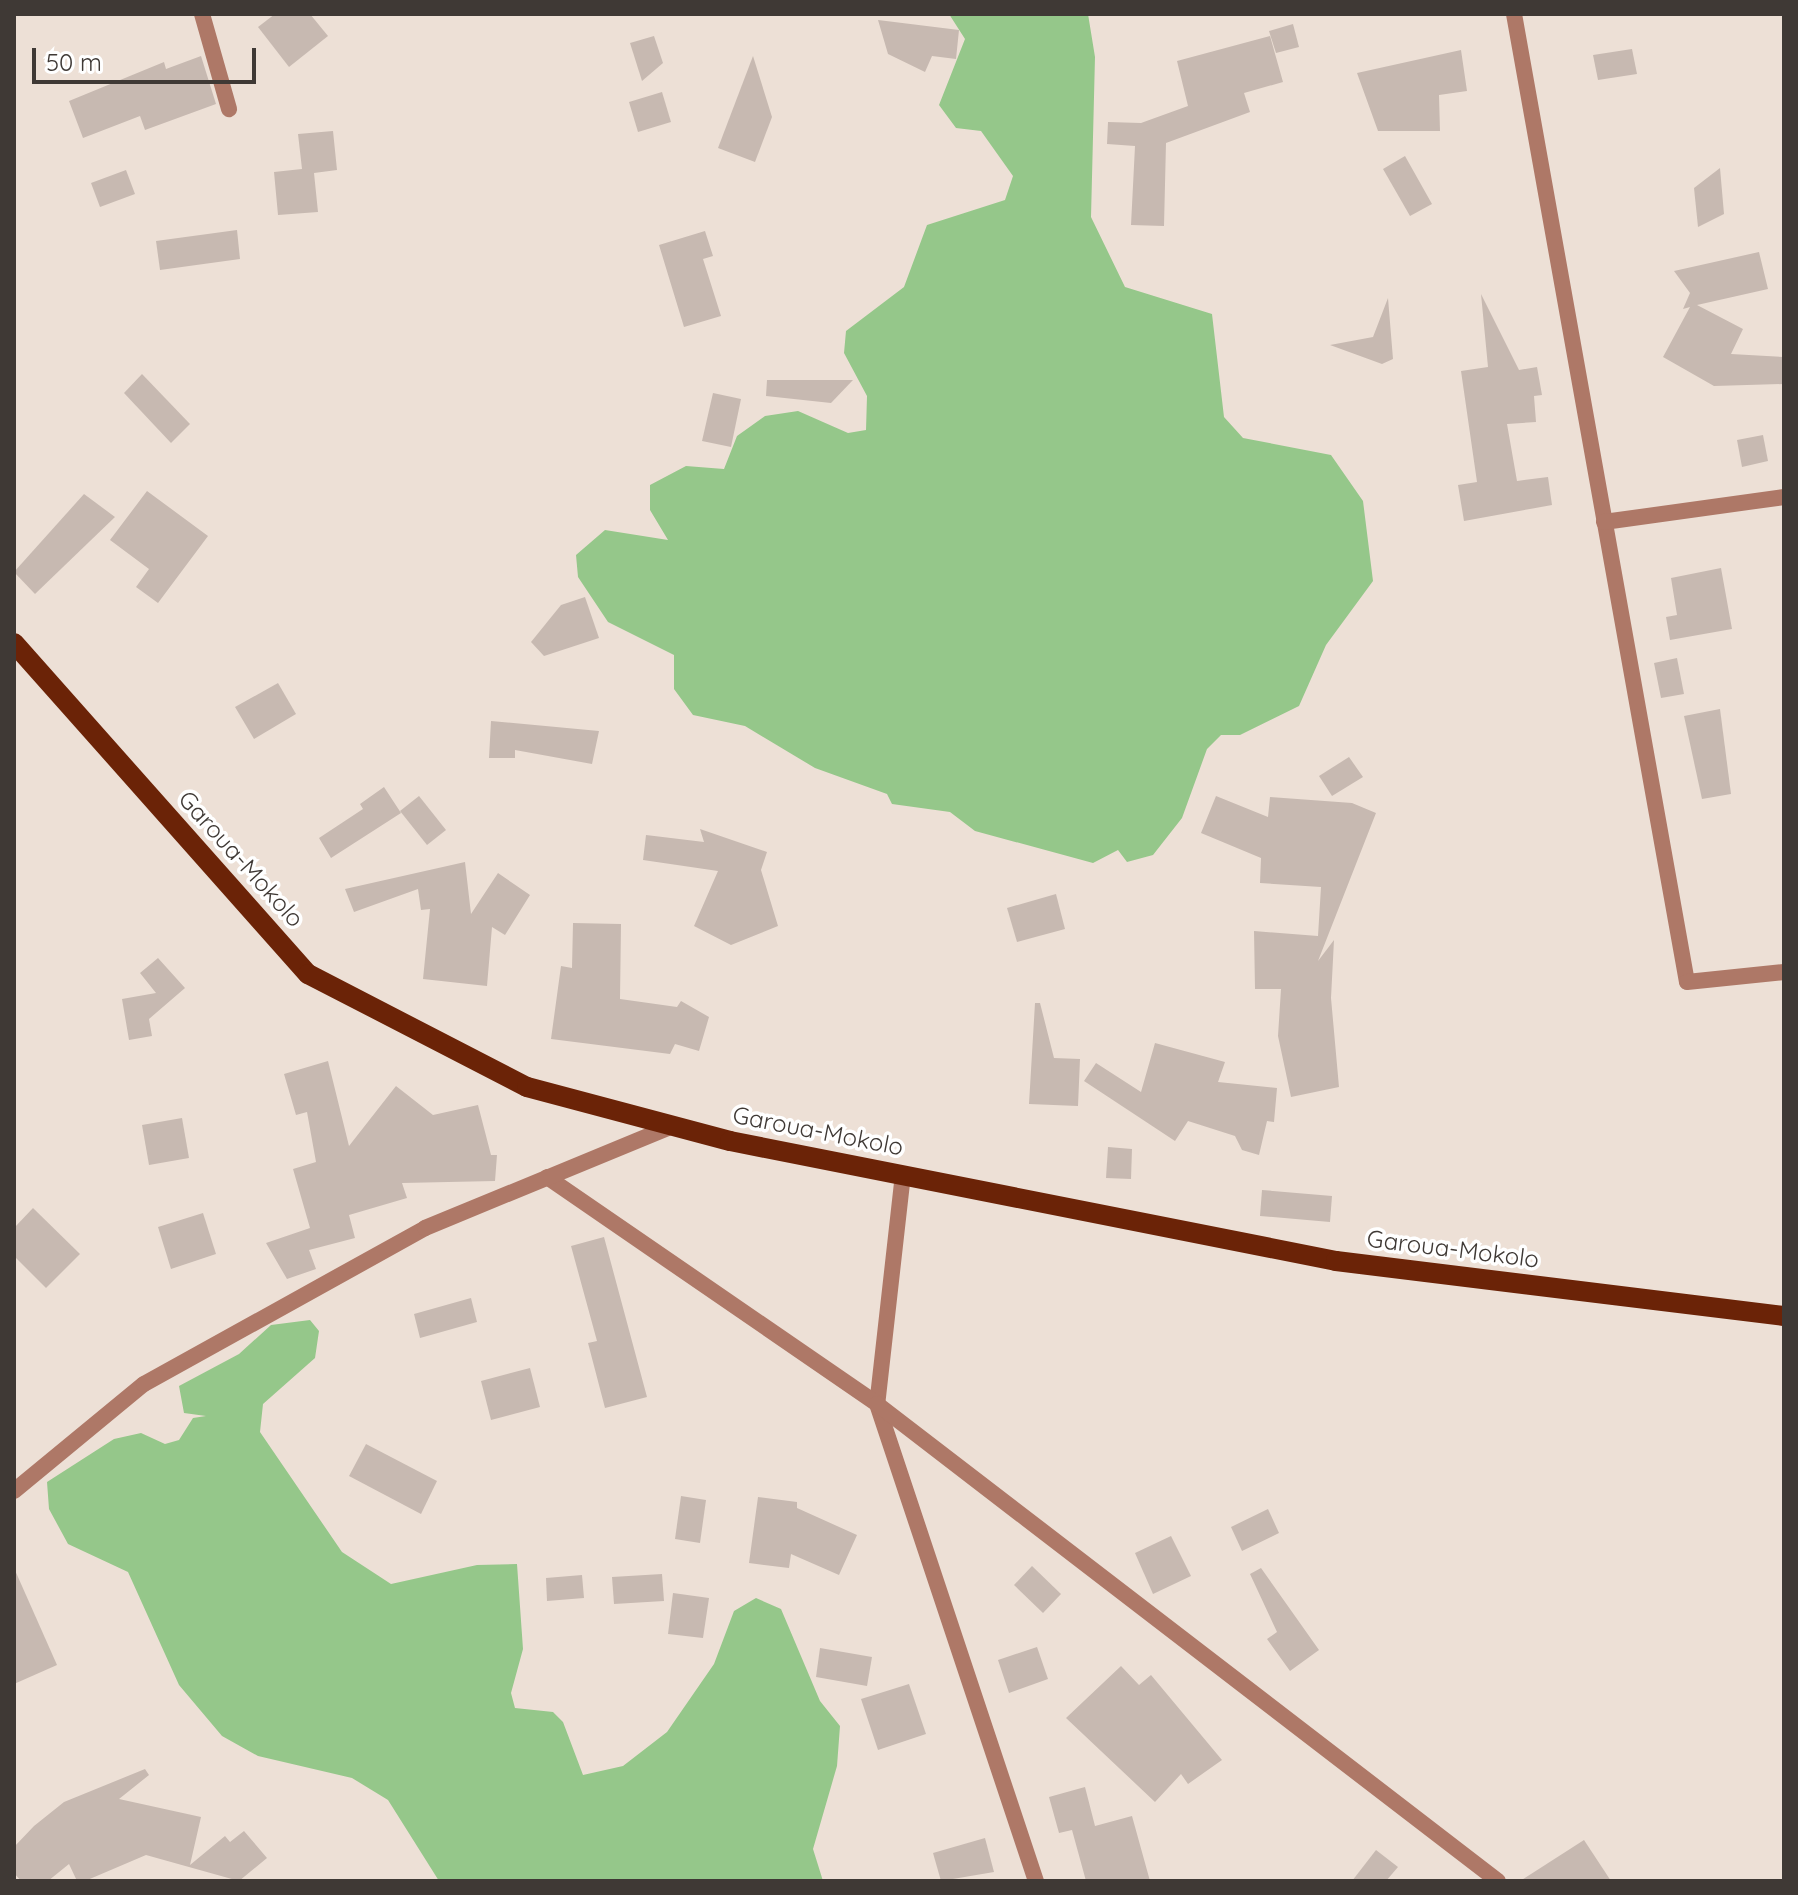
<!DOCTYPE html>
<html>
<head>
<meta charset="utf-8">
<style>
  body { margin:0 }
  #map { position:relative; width:1798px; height:1895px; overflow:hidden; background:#ede0d6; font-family:Quicksand,sans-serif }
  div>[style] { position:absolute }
  .green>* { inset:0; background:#95c78a }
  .building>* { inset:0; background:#c7b9b1 }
  .minor>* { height:16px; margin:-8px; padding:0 8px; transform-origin:8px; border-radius:8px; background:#ae7867 }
  .tertiary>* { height:16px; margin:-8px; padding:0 8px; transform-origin:8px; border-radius:8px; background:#ae7867 }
  .primary>* { height:20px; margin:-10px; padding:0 10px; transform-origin:10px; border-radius:10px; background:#6b2307 }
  span { translate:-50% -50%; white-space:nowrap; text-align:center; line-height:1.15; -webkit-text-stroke:7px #fff; paint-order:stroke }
  .street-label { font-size:24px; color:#3f3935 }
  .frame { position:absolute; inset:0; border:16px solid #3f3935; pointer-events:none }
  .scale { position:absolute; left:32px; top:48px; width:224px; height:36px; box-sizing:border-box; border:4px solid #3f3935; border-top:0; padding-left:10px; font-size:24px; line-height:28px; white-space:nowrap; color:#3f3935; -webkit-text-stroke:6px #fff; paint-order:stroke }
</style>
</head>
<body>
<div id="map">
  <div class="green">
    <i style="clip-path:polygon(949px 14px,1088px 14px,1095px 57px,1091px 217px,1125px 287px,1212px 314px,1224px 417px,1243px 438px,1331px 455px,1363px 501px,1373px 581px,1326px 645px,1299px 706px,1240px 735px,1221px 735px,1207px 749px,1182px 818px,1153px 855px,1127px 862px,1118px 850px,1093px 863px,975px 831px,950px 812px,892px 804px,887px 794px,815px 768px,745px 726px,693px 715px,674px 689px,674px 655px,608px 622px,578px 577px,576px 555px,605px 530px,668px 540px,650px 510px,650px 485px,686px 466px,724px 469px,737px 436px,765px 416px,798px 411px,848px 433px,866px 430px,867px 396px,844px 353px,846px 331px,904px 287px,927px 225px,1005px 200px,1013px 176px,981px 131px,956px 128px,939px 105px,965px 39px)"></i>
    <i style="clip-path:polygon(310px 1320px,319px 1331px,315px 1358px,263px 1404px,260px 1432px,342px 1552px,391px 1584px,477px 1565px,517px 1564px,523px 1649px,511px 1693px,515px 1708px,553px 1712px,563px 1722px,583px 1775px,623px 1766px,667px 1732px,714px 1664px,734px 1611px,756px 1598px,781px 1609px,820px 1701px,840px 1726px,837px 1766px,813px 1849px,823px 1881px,439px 1881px,388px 1800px,352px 1778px,258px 1756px,222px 1736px,179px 1685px,128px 1572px,68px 1544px,49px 1509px,47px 1482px,114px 1439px,141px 1433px,165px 1444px,179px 1440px,193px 1418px,206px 1416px,184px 1413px,179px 1386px,239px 1354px,271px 1325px)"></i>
  </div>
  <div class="building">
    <i style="clip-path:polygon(275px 14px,310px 14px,328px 36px,289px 67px,258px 27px)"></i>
    <i style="clip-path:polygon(878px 20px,959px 30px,956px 59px,932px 56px,925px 72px,888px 54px)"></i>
    <i style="clip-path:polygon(1293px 24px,1299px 47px,1276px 53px,1269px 31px)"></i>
    <i style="clip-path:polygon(654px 36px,663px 63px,642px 81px,630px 43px)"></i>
    <i style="clip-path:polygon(1270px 36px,1283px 82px,1244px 93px,1250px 112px,1166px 143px,1164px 226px,1131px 225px,1135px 146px,1107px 144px,1108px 122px,1141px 123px,1188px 106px,1177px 61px)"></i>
    <i style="clip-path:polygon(1632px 49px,1637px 74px,1598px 80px,1593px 55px)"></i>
    <i style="clip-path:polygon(1461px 50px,1467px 91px,1439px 95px,1440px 131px,1378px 131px,1357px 73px)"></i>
    <i style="clip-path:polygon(201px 56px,216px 104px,145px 130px,140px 116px,83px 138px,69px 101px,164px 62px,166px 69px)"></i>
    <i style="clip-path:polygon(753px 56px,772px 117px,755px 162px,718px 148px)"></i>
    <i style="clip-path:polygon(662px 92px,671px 122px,638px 132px,629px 102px)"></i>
    <i style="clip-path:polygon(333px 131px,337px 170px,314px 173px,318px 212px,278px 215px,274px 172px,302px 169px,298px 134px)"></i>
    <i style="clip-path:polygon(1405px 156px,1432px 204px,1410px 216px,1383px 169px)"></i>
    <i style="clip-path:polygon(1720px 168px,1724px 214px,1698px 227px,1694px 188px)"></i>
    <i style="clip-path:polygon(126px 170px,135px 194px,100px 207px,91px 183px)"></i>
    <i style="clip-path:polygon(237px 230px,240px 259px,160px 270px,156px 241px)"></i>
    <i style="clip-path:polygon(705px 231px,713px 256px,703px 259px,721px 316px,684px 327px,659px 245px)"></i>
    <i style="clip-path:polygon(1759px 252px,1768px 289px,1697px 305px,1743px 329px,1731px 354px,1784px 357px,1784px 384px,1714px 386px,1663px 357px,1690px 307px,1683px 309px,1690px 293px,1674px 271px)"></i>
    <i style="clip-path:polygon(1481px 294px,1519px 370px,1537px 367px,1542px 395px,1534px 396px,1536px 422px,1507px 424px,1517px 481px,1548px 477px,1552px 505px,1464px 521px,1458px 485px,1477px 482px,1461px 371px,1488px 367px)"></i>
    <i style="clip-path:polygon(1388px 298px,1393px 359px,1382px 364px,1330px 345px,1373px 337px)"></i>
    <i style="clip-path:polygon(142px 374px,190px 424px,171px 443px,124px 393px)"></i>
    <i style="clip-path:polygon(767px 380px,853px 380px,831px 403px,766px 396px)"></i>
    <i style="clip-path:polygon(713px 393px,741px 399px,731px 447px,702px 441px)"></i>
    <i style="clip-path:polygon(1763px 435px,1768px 461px,1742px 467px,1737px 440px)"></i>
    <i style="clip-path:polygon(147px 491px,208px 536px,158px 603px,136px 587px,149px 569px,110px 540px)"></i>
    <i style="clip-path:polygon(84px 494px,115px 517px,35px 594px,14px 572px)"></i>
    <i style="clip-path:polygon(1721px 568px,1732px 629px,1670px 640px,1666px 617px,1677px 615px,1671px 578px)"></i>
    <i style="clip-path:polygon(585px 597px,599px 638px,544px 656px,531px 642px,561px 605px)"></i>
    <i style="clip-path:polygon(1677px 658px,1684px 694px,1661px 698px,1654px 663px)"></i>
    <i style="clip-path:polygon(278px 683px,296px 714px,254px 739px,235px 707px)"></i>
    <i style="clip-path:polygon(1720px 709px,1731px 794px,1702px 799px,1684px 716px)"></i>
    <i style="clip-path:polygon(491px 721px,599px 731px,592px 764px,515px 750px,515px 758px,489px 758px)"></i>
    <i style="clip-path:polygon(1349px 757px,1363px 777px,1332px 796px,1319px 776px)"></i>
    <i style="clip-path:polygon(384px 787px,401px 813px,331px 858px,319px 838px,363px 809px,360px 804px)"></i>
    <i style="clip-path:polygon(419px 796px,446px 830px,427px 845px,400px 811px)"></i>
    <i style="clip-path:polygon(1216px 796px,1268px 817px,1270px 797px,1352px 803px,1376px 813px,1318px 961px,1334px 940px,1331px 998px,1339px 1087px,1291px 1097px,1278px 1036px,1281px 989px,1255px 989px,1254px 931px,1318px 936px,1321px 887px,1260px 883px,1261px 858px,1201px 833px)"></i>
    <i style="clip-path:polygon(700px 829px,767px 852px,761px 870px,778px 926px,731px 945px,694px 926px,718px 871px,643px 860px,646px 835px,704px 842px)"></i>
    <i style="clip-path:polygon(465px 862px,471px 914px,498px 873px,530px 895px,505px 935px,492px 927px,487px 986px,423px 979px,430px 909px,421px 910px,418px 889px,354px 912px,345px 889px)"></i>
    <i style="clip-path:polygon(1056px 894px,1065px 929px,1017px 942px,1007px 908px)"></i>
    <i style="clip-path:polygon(573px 923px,621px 924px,620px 999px,677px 1007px,681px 1001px,709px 1017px,699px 1051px,675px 1044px,670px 1054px,551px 1039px,561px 966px,572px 968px)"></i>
    <i style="clip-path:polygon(158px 958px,185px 988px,149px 1019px,152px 1036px,129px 1040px,122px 999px,156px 993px,140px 973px)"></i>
    <i style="clip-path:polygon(1035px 1003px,1040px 1003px,1054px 1058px,1080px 1059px,1078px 1106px,1029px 1104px)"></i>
    <i style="clip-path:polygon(1155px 1043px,1225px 1062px,1218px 1082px,1277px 1088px,1274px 1122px,1267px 1121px,1259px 1155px,1242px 1150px,1235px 1136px,1188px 1121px,1175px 1141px,1084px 1081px,1096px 1063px,1141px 1092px)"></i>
    <i style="clip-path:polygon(328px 1061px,349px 1146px,396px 1086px,433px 1115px,478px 1105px,491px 1155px,497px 1155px,495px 1181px,402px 1183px,407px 1198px,349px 1215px,355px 1238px,309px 1250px,316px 1269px,287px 1279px,266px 1243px,310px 1228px,293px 1169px,316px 1162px,307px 1112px,296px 1115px,284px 1074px)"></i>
    <i style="clip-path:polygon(182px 1118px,189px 1158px,149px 1165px,142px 1125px)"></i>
    <i style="clip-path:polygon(1108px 1147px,1132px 1149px,1131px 1179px,1106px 1178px)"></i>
    <i style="clip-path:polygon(1262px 1190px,1332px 1196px,1330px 1222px,1260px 1216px)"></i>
    <i style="clip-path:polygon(33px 1208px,80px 1254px,46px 1288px,14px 1256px,14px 1228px)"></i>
    <i style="clip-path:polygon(203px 1213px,216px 1254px,171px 1269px,158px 1227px)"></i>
    <i style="clip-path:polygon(604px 1237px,647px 1397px,605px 1408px,588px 1343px,597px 1341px,571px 1246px)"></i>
    <i style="clip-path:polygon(471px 1298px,477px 1322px,420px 1338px,414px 1314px)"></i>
    <i style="clip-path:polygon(530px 1368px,540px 1407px,491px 1420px,481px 1381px)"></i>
    <i style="clip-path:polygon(366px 1444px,437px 1481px,421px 1514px,349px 1476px)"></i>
    <i style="clip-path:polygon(681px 1496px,706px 1500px,700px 1543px,675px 1539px)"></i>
    <i style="clip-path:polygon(758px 1497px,797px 1502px,797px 1508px,857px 1535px,839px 1575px,791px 1554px,789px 1568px,749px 1563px)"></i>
    <i style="clip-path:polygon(1268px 1509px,1279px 1533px,1242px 1551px,1231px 1527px)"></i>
    <i style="clip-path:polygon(1171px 1536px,1191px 1576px,1153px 1594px,1135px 1553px)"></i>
    <i style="clip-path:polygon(1032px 1566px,1061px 1594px,1043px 1613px,1014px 1585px)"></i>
    <i style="clip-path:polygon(14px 1568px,57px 1665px,14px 1684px)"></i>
    <i style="clip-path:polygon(1261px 1568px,1319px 1650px,1290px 1671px,1267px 1639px,1277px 1632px,1250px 1574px)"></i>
    <i style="clip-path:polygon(662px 1574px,664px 1601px,614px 1604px,612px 1577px)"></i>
    <i style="clip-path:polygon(582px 1575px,584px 1598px,547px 1601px,546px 1578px)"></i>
    <i style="clip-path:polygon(673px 1593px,709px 1598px,703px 1638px,668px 1634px)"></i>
    <i style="clip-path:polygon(1037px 1647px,1048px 1679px,1009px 1693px,998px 1660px)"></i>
    <i style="clip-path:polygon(820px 1648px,872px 1657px,867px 1686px,816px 1677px)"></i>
    <i style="clip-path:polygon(1121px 1666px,1139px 1685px,1151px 1675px,1222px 1760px,1188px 1784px,1181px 1774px,1155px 1802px,1066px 1718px)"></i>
    <i style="clip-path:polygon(909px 1684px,926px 1734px,878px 1750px,861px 1699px)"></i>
    <i style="clip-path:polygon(145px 1769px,149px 1775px,119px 1799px,201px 1817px,190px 1865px,225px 1836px,230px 1842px,244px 1831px,267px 1858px,239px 1881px,146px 1855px,85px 1881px,77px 1881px,69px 1864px,48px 1881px,21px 1881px,14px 1873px,14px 1847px,34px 1826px,64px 1802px)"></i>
    <i style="clip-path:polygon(1085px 1787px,1095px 1826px,1132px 1816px,1150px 1881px,1086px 1881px,1072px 1830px,1059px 1833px,1049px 1797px)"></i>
    <i style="clip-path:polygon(985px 1838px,994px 1872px,941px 1881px,933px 1853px)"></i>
    <i style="clip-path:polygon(1584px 1840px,1611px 1881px,1520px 1881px)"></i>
    <i style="clip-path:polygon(1376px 1850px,1398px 1867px,1386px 1881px,1352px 1881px)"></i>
  </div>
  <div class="minor">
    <i style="left:202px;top:14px;width:99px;rotate:74.1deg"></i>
    <i style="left:1514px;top:14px;width:983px;rotate:79.87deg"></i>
    <i style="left:1687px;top:982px;width:98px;rotate:-5.9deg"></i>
    <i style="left:1604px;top:522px;width:182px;rotate:-7.9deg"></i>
    <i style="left:903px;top:1174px;width:231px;rotate:96.4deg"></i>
    <i style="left:877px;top:1404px;width:503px;rotate:71.57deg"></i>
    <i style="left:547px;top:1177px;width:401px;rotate:34.5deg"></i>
    <i style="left:877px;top:1404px;width:783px;rotate:37.53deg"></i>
  </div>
  <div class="tertiary">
    <i style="left:14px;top:1491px;width:168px;rotate:-39.5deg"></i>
    <i style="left:144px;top:1384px;width:321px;rotate:-29deg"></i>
    <i style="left:425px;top:1228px;width:267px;rotate:-22.4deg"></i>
  </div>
  <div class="primary">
    <i style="left:14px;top:643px;width:443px;rotate:48.4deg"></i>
    <i style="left:308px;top:974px;width:246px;rotate:27.3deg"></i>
    <i style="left:527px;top:1087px;width:210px;rotate:14.9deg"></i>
    <i style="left:730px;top:1141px;width:618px;rotate:11.2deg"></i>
    <i style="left:1336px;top:1261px;width:451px;rotate:7deg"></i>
  </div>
  <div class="street-label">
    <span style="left:241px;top:859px;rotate:48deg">Garoua-Mokolo</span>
    <span style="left:818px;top:1131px;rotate:11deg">Garoua-Mokolo</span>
    <span style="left:1453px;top:1249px;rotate:7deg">Garoua-Mokolo</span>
  </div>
  <div class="frame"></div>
  <div class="scale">50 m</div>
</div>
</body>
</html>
